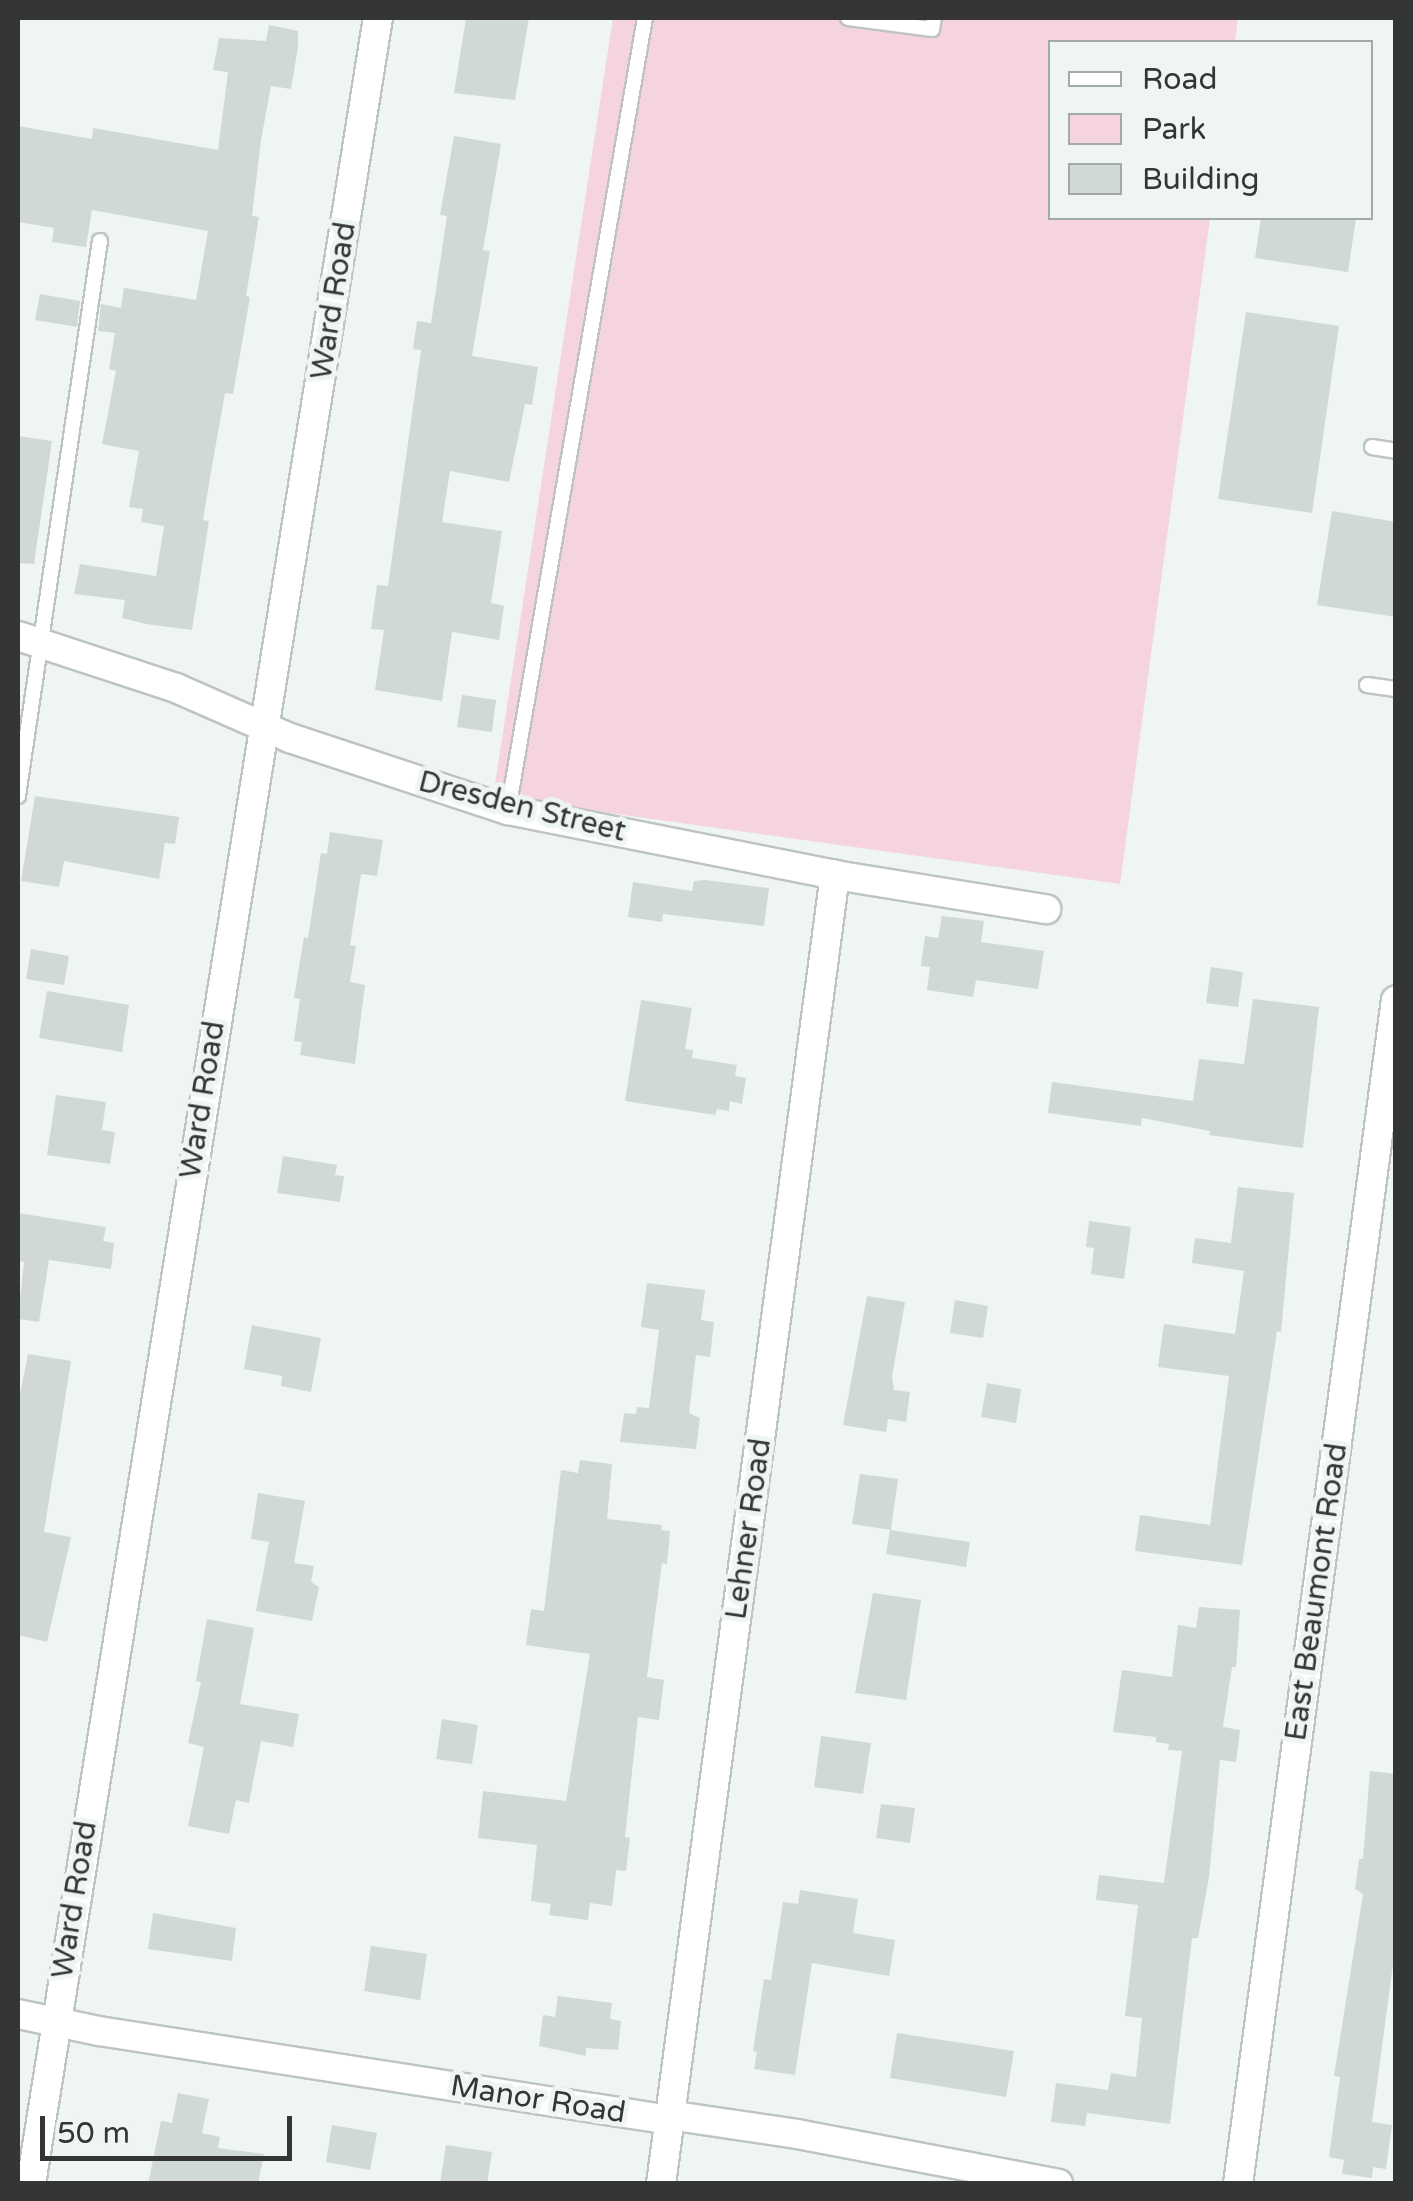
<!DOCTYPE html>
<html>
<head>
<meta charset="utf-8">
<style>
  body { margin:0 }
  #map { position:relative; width:1413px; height:2201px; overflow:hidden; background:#eef5f3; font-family:"Varela Round",sans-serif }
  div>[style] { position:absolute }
  .green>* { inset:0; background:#f5d3e0 }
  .building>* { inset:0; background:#d1d9d6 }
  .roads { filter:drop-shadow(2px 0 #bdc4c1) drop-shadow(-2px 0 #bdc4c1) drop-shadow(0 2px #bdc4c1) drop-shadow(0 -2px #bdc4c1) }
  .lane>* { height:14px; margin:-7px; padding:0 7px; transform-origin:7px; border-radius:7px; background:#fff }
  .street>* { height:28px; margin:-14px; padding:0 14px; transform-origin:14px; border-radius:14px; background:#fff }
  span { translate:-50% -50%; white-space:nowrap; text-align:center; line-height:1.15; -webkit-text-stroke:10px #eef5f3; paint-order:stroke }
  .street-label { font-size:30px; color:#333635 }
  .frame { position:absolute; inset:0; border:20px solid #333635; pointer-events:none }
  .legend { position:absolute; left:1048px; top:40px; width:325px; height:180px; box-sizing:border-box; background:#eef5f3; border:2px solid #a3a9a7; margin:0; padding:12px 18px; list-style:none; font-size:30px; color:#333635 }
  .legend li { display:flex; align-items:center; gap:20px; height:50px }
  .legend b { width:50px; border:2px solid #a3a9a7 }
  .scale { position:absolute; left:40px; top:2116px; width:252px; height:45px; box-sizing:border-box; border:5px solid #333635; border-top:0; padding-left:12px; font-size:30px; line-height:35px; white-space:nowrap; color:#333635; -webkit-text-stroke:8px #eef5f3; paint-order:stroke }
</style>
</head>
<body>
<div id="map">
  <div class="green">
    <i style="clip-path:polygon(613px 18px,1238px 18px,1235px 42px,1050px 42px,1050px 218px,1210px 218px,1120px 884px,493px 797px)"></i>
  </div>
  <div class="building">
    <i style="clip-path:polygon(466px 18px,529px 18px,515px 100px,454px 93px)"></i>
    <i style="clip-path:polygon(269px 25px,298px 31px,298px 47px,291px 89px,271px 86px,261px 140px,252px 216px,259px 217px,246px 296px,250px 297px,233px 394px,225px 393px,212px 466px,203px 520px,209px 521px,192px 630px,146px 624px,122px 618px,125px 600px,74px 594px,80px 564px,156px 576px,164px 526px,141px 522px,143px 509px,129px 507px,139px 451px,102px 444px,116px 371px,109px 369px,115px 333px,98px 331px,101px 304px,121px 308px,124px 288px,196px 300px,208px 231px,92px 210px,86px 247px,52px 242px,54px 228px,18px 222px,18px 126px,92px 139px,93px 128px,218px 150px,228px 72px,213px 70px,219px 38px,266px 41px)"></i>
    <i style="clip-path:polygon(454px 136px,501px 144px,483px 250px,490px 251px,472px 356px,538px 367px,532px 405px,525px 404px,509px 482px,450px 471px,442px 522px,502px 531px,491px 603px,504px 606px,499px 640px,452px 632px,442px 701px,375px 690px,384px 630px,371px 629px,377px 585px,388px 586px,421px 350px,413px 349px,417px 321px,431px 323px,447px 216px,440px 215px)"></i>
    <i style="clip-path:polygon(1261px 218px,1356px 218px,1348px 272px,1255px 258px)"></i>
    <i style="clip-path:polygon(40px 294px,80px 301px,77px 327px,35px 320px)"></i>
    <i style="clip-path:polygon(1246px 312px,1339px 326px,1312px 513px,1218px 499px)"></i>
    <i style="clip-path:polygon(18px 436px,52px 441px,34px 564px,18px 563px)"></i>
    <i style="clip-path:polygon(1332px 511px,1396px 522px,1396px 617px,1317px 605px)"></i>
    <i style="clip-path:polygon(462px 695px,496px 700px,492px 732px,457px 727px)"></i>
    <i style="clip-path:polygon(35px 796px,179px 817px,175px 844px,165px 843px,159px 879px,64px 861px,59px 887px,21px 881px)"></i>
    <i style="clip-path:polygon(330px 832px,383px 840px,377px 876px,361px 874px,350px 945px,356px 946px,350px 982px,365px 985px,355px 1064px,300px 1055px,302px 1042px,294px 1041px,300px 999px,294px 998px,304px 937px,308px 938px,321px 853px,327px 854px)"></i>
    <i style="clip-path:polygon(705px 880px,769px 888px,764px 926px,663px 914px,662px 922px,628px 917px,633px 882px,692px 891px,694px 881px)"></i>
    <i style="clip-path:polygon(942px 916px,984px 921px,981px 942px,1044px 951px,1038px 989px,976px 980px,973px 997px,927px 990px,930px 967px,921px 966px,925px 936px,938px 938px)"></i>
    <i style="clip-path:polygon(31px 949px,69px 956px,64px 985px,26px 979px)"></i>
    <i style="clip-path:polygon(1211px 967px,1243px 972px,1238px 1007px,1206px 1003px)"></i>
    <i style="clip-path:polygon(47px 991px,129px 1005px,122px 1052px,39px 1038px)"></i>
    <i style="clip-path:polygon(1253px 999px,1319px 1007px,1303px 1148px,1209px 1135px,1210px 1131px,1142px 1118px,1141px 1126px,1048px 1113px,1052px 1082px,1193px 1101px,1199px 1059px,1244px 1064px)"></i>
    <i style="clip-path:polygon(641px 1000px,692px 1008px,685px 1049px,693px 1050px,692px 1058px,737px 1065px,735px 1076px,746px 1078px,742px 1104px,730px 1101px,729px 1111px,717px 1109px,715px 1115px,625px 1101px)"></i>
    <i style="clip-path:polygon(56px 1095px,106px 1102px,102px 1130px,115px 1132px,110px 1164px,47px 1155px)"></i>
    <i style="clip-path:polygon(283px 1156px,337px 1165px,335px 1175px,344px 1176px,340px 1202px,277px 1193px)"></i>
    <i style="clip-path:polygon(1238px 1187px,1294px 1193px,1281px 1332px,1277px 1331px,1242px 1565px,1135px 1551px,1140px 1515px,1210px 1525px,1229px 1376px,1158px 1367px,1164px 1324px,1235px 1334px,1244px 1271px,1192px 1263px,1195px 1238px,1231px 1243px)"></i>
    <i style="clip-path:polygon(18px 1213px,106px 1227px,103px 1241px,114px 1243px,111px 1269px,49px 1260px,39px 1322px,18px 1319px,24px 1262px,18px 1261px)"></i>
    <i style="clip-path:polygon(1089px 1221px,1131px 1227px,1124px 1279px,1091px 1274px,1094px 1248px,1086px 1247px)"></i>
    <i style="clip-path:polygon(647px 1283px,705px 1290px,701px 1320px,714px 1322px,710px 1357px,696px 1355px,689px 1413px,700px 1418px,696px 1449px,620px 1442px,624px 1413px,636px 1414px,637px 1407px,649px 1408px,659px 1330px,641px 1327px)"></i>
    <i style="clip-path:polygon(867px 1296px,905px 1302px,892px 1377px,894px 1390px,910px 1392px,906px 1422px,888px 1419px,886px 1432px,843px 1425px)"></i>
    <i style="clip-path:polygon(955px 1300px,988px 1306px,983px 1338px,950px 1333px)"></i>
    <i style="clip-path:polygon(252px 1325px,321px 1338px,311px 1392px,281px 1386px,282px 1376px,244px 1369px)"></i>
    <i style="clip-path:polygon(28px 1354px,71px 1361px,44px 1532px,71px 1537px,47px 1642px,18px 1635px,18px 1404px)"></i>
    <i style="clip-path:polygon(987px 1383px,1021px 1389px,1016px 1423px,981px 1417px)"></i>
    <i style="clip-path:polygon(580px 1460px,612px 1464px,607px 1519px,662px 1525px,661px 1530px,670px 1531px,667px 1564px,662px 1563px,647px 1677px,664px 1680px,659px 1720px,638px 1717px,625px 1837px,630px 1838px,626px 1871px,616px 1870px,612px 1906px,590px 1903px,588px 1920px,549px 1915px,551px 1904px,531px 1901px,537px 1845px,478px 1838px,483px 1791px,566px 1801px,590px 1654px,526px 1645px,531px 1609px,544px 1611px,561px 1470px,578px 1473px)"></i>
    <i style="clip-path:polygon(860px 1474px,898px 1479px,891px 1530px,852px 1524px)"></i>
    <i style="clip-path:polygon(258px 1493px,305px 1501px,294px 1563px,314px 1566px,311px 1582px,319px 1587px,312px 1621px,256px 1611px,269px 1542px,251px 1539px)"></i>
    <i style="clip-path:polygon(890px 1530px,970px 1542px,966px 1567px,886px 1554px)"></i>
    <i style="clip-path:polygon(873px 1593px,921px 1600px,906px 1700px,855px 1693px)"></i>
    <i style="clip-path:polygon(1199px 1607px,1240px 1610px,1236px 1667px,1232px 1667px,1223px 1727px,1240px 1730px,1236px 1762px,1220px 1760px,1209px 1877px,1198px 1938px,1192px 1938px,1170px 2124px,1087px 2113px,1085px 2126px,1051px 2122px,1056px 2083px,1108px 2090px,1111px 2073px,1136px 2077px,1142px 2018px,1125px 2016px,1138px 1905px,1096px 1900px,1099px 1875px,1164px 1883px,1182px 1751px,1168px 1750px,1169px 1744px,1156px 1742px,1156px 1737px,1113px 1732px,1122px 1670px,1172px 1677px,1178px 1625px,1196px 1628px)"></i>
    <i style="clip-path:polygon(207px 1619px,254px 1628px,240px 1704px,299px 1714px,293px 1747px,261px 1741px,249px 1803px,236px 1800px,229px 1834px,188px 1826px,204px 1747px,188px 1743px,201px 1682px,196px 1681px)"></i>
    <i style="clip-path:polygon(442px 1719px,478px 1725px,472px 1764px,436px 1759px)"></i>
    <i style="clip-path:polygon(821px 1736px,871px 1743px,863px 1794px,814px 1787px)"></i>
    <i style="clip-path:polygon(1370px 1771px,1396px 1774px,1396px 1942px,1372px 2122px,1392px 2125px,1386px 2169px,1373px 2167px,1372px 2178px,1342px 2174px,1344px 2160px,1329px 2157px,1340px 2077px,1334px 2076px,1363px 1894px,1355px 1889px,1359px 1859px,1363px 1859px)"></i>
    <i style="clip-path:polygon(881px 1804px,915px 1808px,910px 1843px,876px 1838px)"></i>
    <i style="clip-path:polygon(800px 1890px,858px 1899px,853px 1933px,895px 1940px,889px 1976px,812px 1963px,795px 2075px,754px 2069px,757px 2052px,753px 2051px,764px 1979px,771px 1980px,783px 1902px,798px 1904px)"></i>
    <i style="clip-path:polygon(153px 1913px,236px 1928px,232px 1961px,148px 1949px)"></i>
    <i style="clip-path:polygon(371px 1946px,427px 1954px,420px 2000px,364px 1991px)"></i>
    <i style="clip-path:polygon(558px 1996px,612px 2003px,610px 2019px,621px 2021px,618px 2050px,586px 2048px,586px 2056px,539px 2046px,543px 2015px,555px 2017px)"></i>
    <i style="clip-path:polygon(897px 2033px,1014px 2051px,1006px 2097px,890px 2078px)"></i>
    <i style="clip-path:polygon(178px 2093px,209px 2099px,202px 2133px,220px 2137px,218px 2148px,264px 2154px,258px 2184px,148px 2184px,161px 2121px,172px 2123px)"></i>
    <i style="clip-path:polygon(332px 2125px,377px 2133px,370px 2170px,326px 2162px)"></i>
    <i style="clip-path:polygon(446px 2145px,492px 2152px,487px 2184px,440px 2184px)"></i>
  </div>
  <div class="roads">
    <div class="lane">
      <i style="left:848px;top:18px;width:85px;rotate:7.5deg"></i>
      <i style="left:932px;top:29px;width:11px;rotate:-80deg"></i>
      <i style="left:1372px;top:447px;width:24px;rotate:9deg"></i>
      <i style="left:1367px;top:685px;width:29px;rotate:8deg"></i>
      <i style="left:18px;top:796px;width:561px;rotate:-81.6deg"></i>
      <i style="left:508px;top:810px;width:804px;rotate:-80.19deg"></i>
    </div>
    <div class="street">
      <i style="left:18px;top:636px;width:166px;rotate:18.2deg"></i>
      <i style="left:176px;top:688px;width:124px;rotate:23.7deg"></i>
      <i style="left:290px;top:738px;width:230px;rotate:18.3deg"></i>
      <i style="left:508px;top:810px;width:333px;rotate:11.2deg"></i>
      <i style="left:835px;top:875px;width:214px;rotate:9.2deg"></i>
      <i style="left:18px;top:2014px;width:83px;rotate:11.9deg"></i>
      <i style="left:99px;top:2031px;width:565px;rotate:8.86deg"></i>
      <i style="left:657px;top:2118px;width:25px;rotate:-2deg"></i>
      <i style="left:682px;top:2117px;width:116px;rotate:8.4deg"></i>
      <i style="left:797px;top:2134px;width:266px;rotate:10.8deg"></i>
      <i style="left:31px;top:2184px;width:2194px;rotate:-80.9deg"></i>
      <i style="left:661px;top:2184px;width:1321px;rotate:-82.43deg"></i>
      <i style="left:1238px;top:2184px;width:1194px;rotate:-82.4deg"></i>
    </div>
  </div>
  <div class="street-label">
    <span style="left:334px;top:301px;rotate:-81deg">Ward Road</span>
    <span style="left:522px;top:807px;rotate:14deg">Dresden Street</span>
    <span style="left:203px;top:1100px;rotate:-81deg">Ward Road</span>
    <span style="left:749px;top:1529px;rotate:-82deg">Lehner Road</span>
    <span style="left:1317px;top:1592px;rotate:-82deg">East Beaumont Road</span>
    <span style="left:75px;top:1900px;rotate:-81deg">Ward Road</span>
    <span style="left:538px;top:2100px;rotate:9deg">Manor Road</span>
  </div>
  <div class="frame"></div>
  <ul class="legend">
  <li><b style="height:12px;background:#fff"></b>Road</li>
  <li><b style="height:28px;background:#f5d3e0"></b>Park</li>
  <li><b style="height:28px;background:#d1d9d6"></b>Building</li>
  </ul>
  <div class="scale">50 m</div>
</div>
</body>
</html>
